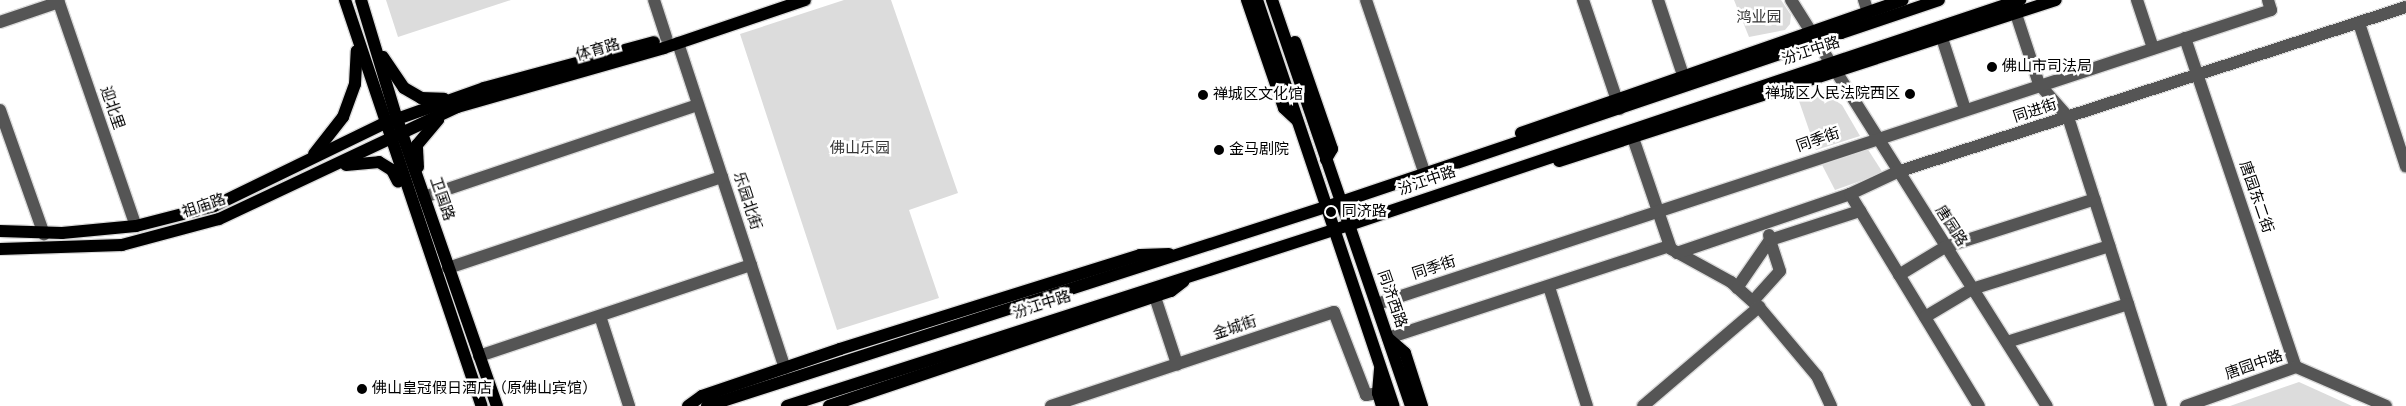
<!DOCTYPE html>
<html>
<head>
<meta charset="utf-8">
<style>
  body { margin:0 }
  #map { position:relative; width:2406px; height:406px; overflow:hidden; background:#fff; font-family:Roboto,"Noto Sans SC",sans-serif }
  div>[style] { position:absolute }
  .green>* { inset:0; background:#dcdcdc }
  .roads { filter:drop-shadow(1px 0 #dbdbdb) drop-shadow(-1px 0 #dbdbdb) drop-shadow(0 1px #dbdbdb) drop-shadow(0 -1px #dbdbdb) }
  .minor>* { height:12px; margin:-6px; padding:0 6px; transform-origin:6px; border-radius:6px; background:#555 }
  .major>* { height:12px; margin:-6px; padding:0 6px; transform-origin:6px; border-radius:6px; background:#000 }
  .dots>* { width:14px; height:14px; translate:-50% -50%; box-sizing:border-box; border:2px solid #fff; border-radius:50% }
  span { translate:-50% -50%; white-space:nowrap; text-align:center; line-height:1.15; -webkit-text-stroke:5px #fff; paint-order:stroke }
  .park-label { font-size:15px; color:#333 }
  .street-label { font-size:15px; color:#000 }
  .poi-label { font-size:15px; color:#000 }
  .left { translate:0 -50%; text-align:left }
  .right { translate:-100% -50%; text-align:right }
</style>
</head>
<body>
<div id="map">
  <div class="green">
    <i style="clip-path:polygon(386px 0,511px 0,398px 37px)"></i>
    <i style="clip-path:polygon(844px 0,891px 0,958px 193px,909px 210px,939px 298px,837px 330px,740px 34px)"></i>
    <i style="clip-path:polygon(1734px 0,1781px 0,1791px 15px,1790px 24px,1785px 30px,1749px 37px)"></i>
    <i style="clip-path:polygon(1824px 93px,1842px 105px,1860px 136px,1816px 150px,1799px 101px)"></i>
    <i style="clip-path:polygon(1867px 148px,1883px 173px,1835px 190px,1821px 163px)"></i>
    <i style="clip-path:polygon(2299px 382px,2352px 406px,2230px 406px)"></i>
  </div>
  <div class="roads">
    <div class="minor">
      <i style="left:58px;top:0;width:239px;rotate:71deg"></i>
      <i style="left:654px;top:0;width:40px;rotate:72deg"></i>
      <i style="left:1366px;top:0;width:184px;rotate:71.3deg"></i>
      <i style="left:1583px;top:0;width:115px;rotate:71.3deg"></i>
      <i style="left:1658px;top:0;width:79px;rotate:71.6deg"></i>
      <i style="left:1791px;top:0;width:480px;rotate:57.8deg"></i>
      <i style="left:1864px;top:0;width:13px;rotate:72deg"></i>
      <i style="left:2137px;top:0;width:51px;rotate:71.6deg"></i>
      <i style="left:2016px;top:14px;width:74px;rotate:71.8deg"></i>
      <i style="left:2039px;top:84px;width:44px;rotate:48.7deg"></i>
      <i style="left:2068px;top:117px;width:304px;rotate:72.2deg"></i>
      <i style="left:0;top:22px;width:62px;rotate:-18.7deg"></i>
      <i style="left:2359px;top:23px;width:151px;rotate:71.9deg"></i>
      <i style="left:1942px;top:38px;width:75px;rotate:72.1deg"></i>
      <i style="left:2185px;top:38px;width:347px;rotate:71.4deg"></i>
      <i style="left:678px;top:43px;width:342px;rotate:71.8deg"></i>
      <i style="left:0;top:110px;width:132px;rotate:70.5deg"></i>
      <i style="left:1633px;top:138px;width:117px;rotate:71.1deg"></i>
      <i style="left:1671px;top:249px;width:68px;rotate:28.8deg"></i>
      <i style="left:1731px;top:282px;width:38px;rotate:42deg"></i>
      <i style="left:1759px;top:307px;width:90px;rotate:50deg"></i>
      <i style="left:1817px;top:376px;width:33px;rotate:65deg"></i>
      <i style="left:1850px;top:194px;width:248px;rotate:58.7deg"></i>
      <i style="left:424px;top:197px;width:289px;rotate:-18.6deg"></i>
      <i style="left:1677px;top:253px;width:183px;rotate:-18.8deg"></i>
      <i style="left:1850px;top:194px;width:52px;rotate:-25.1deg"></i>
      <i style="left:1897px;top:172px;width:535px;rotate:-17.96deg"></i>
      <i style="left:448px;top:268px;width:289px;rotate:-18.4deg"></i>
      <i style="left:1899px;top:275px;width:54px;rotate:-31.3deg"></i>
      <i style="left:1945px;top:247px;width:157px;rotate:-17.7deg"></i>
      <i style="left:1549px;top:287px;width:125px;rotate:72.3deg"></i>
      <i style="left:1737px;top:288px;width:58px;rotate:-55.5deg"></i>
      <i style="left:1770px;top:240px;width:5px;rotate:-101deg"></i>
      <i style="left:1155px;top:297px;width:71px;rotate:71.8deg"></i>
      <i style="left:1753px;top:301px;width:40px;rotate:-48deg"></i>
      <i style="left:1780px;top:271px;width:33px;rotate:-108deg"></i>
      <i style="left:1770px;top:240px;width:95px;rotate:-17.9deg"></i>
      <i style="left:1377px;top:304px;width:941px;rotate:-18.2deg"></i>
      <i style="left:2271px;top:10px;width:10px;rotate:-107deg"></i>
      <i style="left:600px;top:316px;width:95px;rotate:72.1deg"></i>
      <i style="left:1925px;top:317px;width:55px;rotate:-30.8deg"></i>
      <i style="left:1972px;top:289px;width:144px;rotate:-17.4deg"></i>
      <i style="left:1388px;top:338px;width:296px;rotate:-18.1deg"></i>
      <i style="left:2007px;top:342px;width:127px;rotate:-17.4deg"></i>
      <i style="left:479px;top:356px;width:287px;rotate:-18.5deg"></i>
      <i style="left:1051px;top:406px;width:298px;rotate:-18.4deg"></i>
      <i style="left:1334px;top:312px;width:89px;rotate:68.9deg"></i>
      <i style="left:1366px;top:395px;width:12px;rotate:-9deg"></i>
      <i style="left:1643px;top:406px;width:153px;rotate:-40.5deg"></i>
      <i style="left:2186px;top:406px;width:117px;rotate:-19.5deg"></i>
      <i style="left:2296px;top:367px;width:98px;rotate:23.4deg"></i>
    </div>
    <div class="major">
      <i style="left:345px;top:0;width:428px;rotate:71.4deg"></i>
      <i style="left:361px;top:0;width:124px;rotate:73.2deg"></i>
      <i style="left:397px;top:119px;width:304px;rotate:70.8deg"></i>
      <i style="left:1247px;top:0;width:114px;rotate:71.1deg"></i>
      <i style="left:1284px;top:108px;width:18px;rotate:43deg"></i>
      <i style="left:1257px;top:0;width:428px;rotate:71.4deg"></i>
      <i style="left:1272px;top:0;width:429px;rotate:71.1deg"></i>
      <i style="left:1295px;top:42px;width:113px;rotate:70.9deg"></i>
      <i style="left:1332px;top:149px;width:12px;rotate:121deg"></i>
      <i style="left:383px;top:57px;width:37px;rotate:56deg"></i>
      <i style="left:404px;top:88px;width:20px;rotate:30deg"></i>
      <i style="left:421px;top:98px;width:23px;rotate:2deg"></i>
      <i style="left:1521px;top:133px;width:404px;rotate:-19.2deg"></i>
      <i style="left:314px;top:154px;width:47px;rotate:-51.9deg"></i>
      <i style="left:343px;top:117px;width:35px;rotate:-70deg"></i>
      <i style="left:355px;top:84px;width:33px;rotate:-87deg"></i>
      <i style="left:1559px;top:161px;width:522px;rotate:-17.95deg"></i>
      <i style="left:346px;top:165px;width:33px;rotate:-5deg"></i>
      <i style="left:379px;top:162px;width:15px;rotate:32deg"></i>
      <i style="left:392px;top:170px;width:13px;rotate:63deg"></i>
      <i style="left:418px;top:167px;width:22px;rotate:-93deg"></i>
      <i style="left:417px;top:145px;width:33px;rotate:-50deg"></i>
      <i style="left:0;top:231px;width:62px;rotate:1.8deg"></i>
      <i style="left:62px;top:233px;width:74px;rotate:-5.4deg"></i>
      <i style="left:136px;top:226px;width:81px;rotate:-14.4deg"></i>
      <i style="left:214px;top:206px;width:188px;rotate:-25.9deg"></i>
      <i style="left:383px;top:124px;width:107px;rotate:-19.6deg"></i>
      <i style="left:484px;top:88px;width:176px;rotate:-15.1deg"></i>
      <i style="left:0;top:249px;width:122px;rotate:-1.9deg"></i>
      <i style="left:122px;top:245px;width:100px;rotate:-15deg"></i>
      <i style="left:219px;top:219px;width:263px;rotate:-25.2deg"></i>
      <i style="left:457px;top:107px;width:215px;rotate:-15.9deg"></i>
      <i style="left:664px;top:48px;width:149px;rotate:-18.8deg"></i>
      <i style="left:1389px;top:339px;width:21px;rotate:41deg"></i>
      <i style="left:1405px;top:353px;width:56px;rotate:72.2deg"></i>
      <i style="left:1380px;top:369px;width:24px;rotate:95deg"></i>
      <i style="left:1378px;top:393px;width:14px;rotate:73deg"></i>
      <i style="left:688px;top:406px;width:17px;rotate:-36deg"></i>
      <i style="left:702px;top:396px;width:146px;rotate:-18.8deg"></i>
      <i style="left:840px;top:349px;width:314px;rotate:-17.4deg"></i>
      <i style="left:1140px;top:255px;width:29px;rotate:-2deg"></i>
      <i style="left:707px;top:406px;width:666px;rotate:-17.84deg"></i>
      <i style="left:1341px;top:202px;width:631px;rotate:-18.66deg"></i>
      <i style="left:787px;top:406px;width:590px;rotate:-17.85deg"></i>
      <i style="left:1349px;top:225px;width:708px;rotate:-18.54deg"></i>
      <i style="left:829px;top:406px;width:361px;rotate:-18.6deg"></i>
      <i style="left:1171px;top:291px;width:16px;rotate:-38deg"></i>
    </div>
  </div>
  <div class="dots">
    <i style="left:1992px;top:67px;background:#000"></i>
    <i style="left:1910px;top:94px;background:#000"></i>
    <i style="left:1203px;top:95px;background:#000"></i>
    <i style="left:1219px;top:150px;background:#000"></i>
    <i style="left:1331px;top:212px;background:#000"></i>
    <i style="left:362px;top:389px;background:#000"></i>
  </div>
  <div class="park-label">
    <span style="left:1759px;top:18px">鸿业园</span>
    <span style="left:860px;top:149px">佛山乐园</span>
  </div>
  <div class="street-label">
    <span style="left:598px;top:50px;rotate:-16deg">体育路</span>
    <span style="left:1811px;top:51px;rotate:-18deg">汾江中路</span>
    <span style="left:112px;top:108px;rotate:71deg">迎北里</span>
    <span style="left:2035px;top:111px;rotate:-18deg">同进街</span>
    <span style="left:1818px;top:140px;rotate:-19deg">同季街</span>
    <span style="left:1427px;top:181px;rotate:-19deg">汾江中路</span>
    <span style="left:2256px;top:197px;rotate:71deg">唐园东二街</span>
    <span style="left:442px;top:199px;rotate:71deg">卫国路</span>
    <span style="left:747px;top:201px;rotate:72deg">乐园北街</span>
    <span style="left:204px;top:206px;rotate:-19deg">祖庙路</span>
    <span style="left:1951px;top:226px;rotate:57deg">唐园路</span>
    <span style="left:1434px;top:268px;rotate:-18deg">同季街</span>
    <span style="left:1392px;top:299px;rotate:71deg">同济西路</span>
    <span style="left:1042px;top:305px;rotate:-18deg">汾江中路</span>
    <span style="left:1235px;top:328px;rotate:-18deg">金城街</span>
    <span style="left:2254px;top:365px;rotate:-19deg">唐园中路</span>
  </div>
  <div class="poi-label">
    <span class="left" style="left:2002px;top:67px">佛山市司法局</span>
    <span class="right" style="left:1900px;top:94px">禅城区人民法院西区</span>
    <span class="left" style="left:1213px;top:95px">禅城区文化馆</span>
    <span class="left" style="left:1229px;top:150px">金马剧院</span>
    <span class="left" style="left:1342px;top:212px">同济路</span>
    <span class="left" style="left:372px;top:389px">佛山皇冠假日酒店（原佛山宾馆）</span>
  </div>
</div>
</body>
</html>
